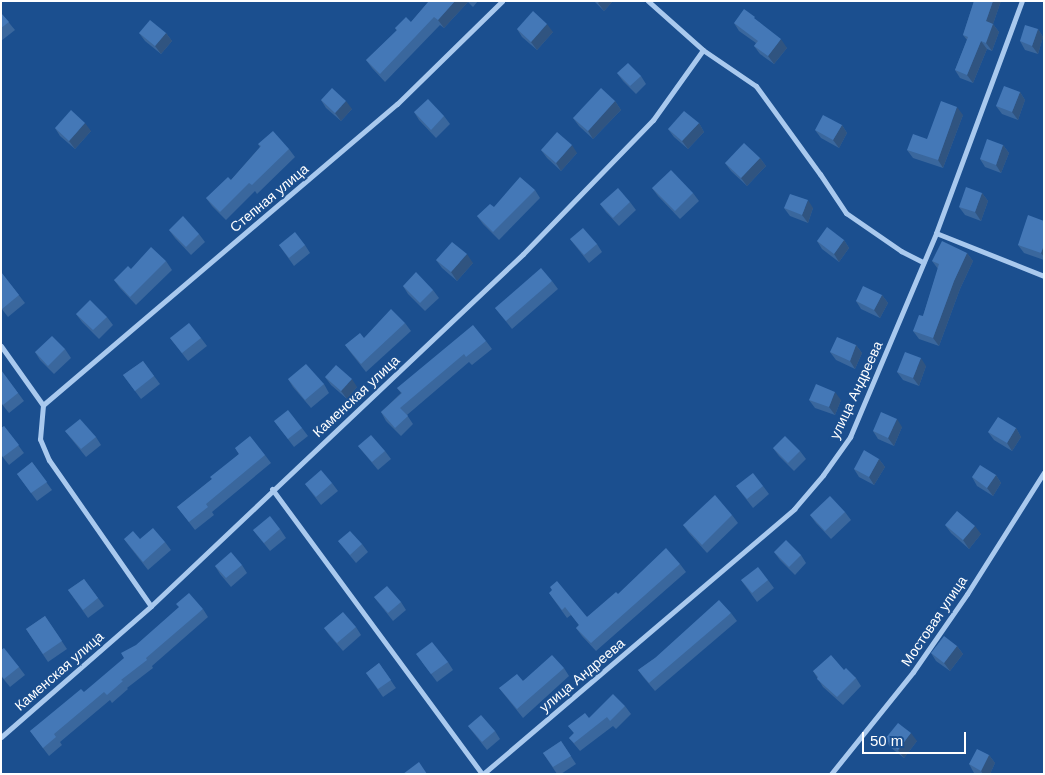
<!DOCTYPE html>
<html>
<head>
<meta charset="utf-8">
<style>
  body { margin:0 }
  #map { position:relative; width:1045px; height:775px; overflow:hidden; background:#1b4f8f; font-family:Helvetica,sans-serif }
  div>[style] { position:absolute }
  .street>* { height:5px; margin:-2.5px; padding:0 2.5px; transform-origin:2.5px; border-radius:2.5px; background:#a9c9ee }
  .wall>* { inset:0; background:#3a679d }
  .shaded-wall>* { inset:0; background:#305480 }
  .building>* { inset:0; background:#4478b7 }
  span { translate:-50% -50%; white-space:nowrap; text-align:center; line-height:1.15; -webkit-text-stroke:4px #1b4f8f; paint-order:stroke }
  .street-label { font-size:14px; color:#fff }
  .frame { position:absolute; inset:0; border:2px solid #fff; pointer-events:none }
  .scale { position:absolute; left:862px; top:732px; width:104px; height:22px; box-sizing:border-box; border:2px solid #fff; border-top:0; padding-left:6px; font-size:15px; line-height:18px; white-space:nowrap; color:#fff; -webkit-text-stroke:4px #1b4f8f; paint-order:stroke }
</style>
</head>
<body>
<div id="map">
  <div class="street">
    <i style="left:648px;top:1px;width:74px;rotate:41.7deg"></i>
    <i style="left:703px;top:50px;width:64px;rotate:34.2deg"></i>
    <i style="left:756px;top:86px;width:109px;rotate:54deg"></i>
    <i style="left:820px;top:174px;width:47px;rotate:56.3deg"></i>
    <i style="left:846px;top:213px;width:67px;rotate:34.6deg"></i>
    <i style="left:901px;top:251px;width:25px;rotate:27deg"></i>
    <i style="left:936px;top:233px;width:116px;rotate:21.7deg"></i>
    <i style="left:1px;top:346px;width:72px;rotate:54.6deg"></i>
    <i style="left:43px;top:405px;width:34px;rotate:95deg"></i>
    <i style="left:40px;top:439px;width:23px;rotate:67deg"></i>
    <i style="left:49px;top:460px;width:178px;rotate:55.1deg"></i>
    <i style="left:43px;top:405px;width:465px;rotate:-40.4deg"></i>
    <i style="left:397px;top:104px;width:147px;rotate:-44.4deg"></i>
    <i style="left:272px;top:489px;width:354px;rotate:53.6deg"></i>
    <i style="left:1px;top:737px;width:199px;rotate:-41.1deg"></i>
    <i style="left:151px;top:606px;width:512px;rotate:-43.42deg"></i>
    <i style="left:523px;top:254px;width:187px;rotate:-45.9deg"></i>
    <i style="left:653px;top:120px;width:86px;rotate:-54.5deg"></i>
    <i style="left:483px;top:774px;width:409px;rotate:-40.4deg"></i>
    <i style="left:794px;top:509px;width:45px;rotate:-49.5deg"></i>
    <i style="left:823px;top:475px;width:47px;rotate:-54.6deg"></i>
    <i style="left:850px;top:437px;width:221px;rotate:-67.1deg"></i>
    <i style="left:936px;top:233px;width:247px;rotate:-69.7deg"></i>
    <i style="left:831px;top:774px;width:131px;rotate:-51.2deg"></i>
    <i style="left:913px;top:672px;width:95px;rotate:-55.3deg"></i>
    <i style="left:967px;top:594px;width:144px;rotate:-57.7deg"></i>
  </div>
  <div class="wall">
    <i style="clip-path:polygon(429px 1px,478px 1px,473px 7px,468px 2px,444px 28px,440px 25px,385px 82px,372px 68px,366px 60px,397px 31px,395px 28px,411px 22px)"></i>
    <i style="clip-path:polygon(594px 1px,613px 1px,604px 11px)"></i>
    <i style="clip-path:polygon(974px 1px,1001px 1px,993px 24px,999px 32px,992px 51px,987px 49px,973px 83px,960px 78px,955px 70px,967px 40px,963px 35px)"></i>
    <i style="clip-path:polygon(1px 13px,15px 30px,1px 41px)"></i>
    <i style="clip-path:polygon(759px 22px,787px 48px,774px 64px,760px 54px,754px 46px,756px 43px,739px 31px,734px 23px)"></i>
    <i style="clip-path:polygon(517px 29px,553px 32px,537px 50px,522px 37px)"></i>
    <i style="clip-path:polygon(1038px 29px,1043px 37px,1038px 54px,1025px 50px,1020px 41px)"></i>
    <i style="clip-path:polygon(139px 33px,166px 33px,172px 41px,161px 54px,145px 41px)"></i>
    <i style="clip-path:polygon(617px 73px,641px 76px,646px 84px,636px 94px,623px 81px)"></i>
    <i style="clip-path:polygon(1020px 92px,1025px 100px,1018px 120px,1002px 114px,996px 106px)"></i>
    <i style="clip-path:polygon(321px 100px,352px 109px,341px 121px,326px 108px)"></i>
    <i style="clip-path:polygon(615px 101px,621px 110px,593px 139px,579px 126px,573px 118px)"></i>
    <i style="clip-path:polygon(414px 112px,444px 116px,450px 124px,436px 138px,419px 120px)"></i>
    <i style="clip-path:polygon(963px 115px,943px 168px,913px 158px,907px 150px,927px 139px)"></i>
    <i style="clip-path:polygon(699px 123px,704px 132px,688px 149px,674px 137px,668px 129px)"></i>
    <i style="clip-path:polygon(842px 125px,847px 133px,839px 148px,821px 138px,815px 130px)"></i>
    <i style="clip-path:polygon(55px 128px,91px 131px,75px 149px,60px 136px)"></i>
    <i style="clip-path:polygon(258px 144px,289px 149px,295px 157px,257px 194px,255px 191px,226px 220px,212px 206px,206px 198px,231px 180px,260px 147px)"></i>
    <i style="clip-path:polygon(1003px 145px,1009px 153px,1001px 173px,985px 167px,980px 159px)"></i>
    <i style="clip-path:polygon(541px 150px,577px 153px,561px 171px,547px 158px)"></i>
    <i style="clip-path:polygon(760px 158px,766px 166px,747px 186px,731px 171px,725px 163px)"></i>
    <i style="clip-path:polygon(652px 188px,693px 193px,699px 201px,680px 219px,658px 196px)"></i>
    <i style="clip-path:polygon(535px 190px,540px 198px,499px 240px,483px 224px,477px 216px,494px 207px)"></i>
    <i style="clip-path:polygon(982px 193px,988px 201px,981px 221px,965px 215px,959px 207px)"></i>
    <i style="clip-path:polygon(630px 202px,636px 210px,619px 226px,606px 212px,600px 204px)"></i>
    <i style="clip-path:polygon(784px 208px,813px 208px,808px 223px,790px 216px)"></i>
    <i style="clip-path:polygon(1044px 221px,1044px 260px,1024px 253px,1018px 245px)"></i>
    <i style="clip-path:polygon(169px 230px,199px 234px,205px 242px,191px 255px,175px 238px)"></i>
    <i style="clip-path:polygon(570px 239px,597px 244px,602px 252px,589px 263px)"></i>
    <i style="clip-path:polygon(844px 240px,849px 248px,839px 262px,822px 249px,817px 241px)"></i>
    <i style="clip-path:polygon(279px 245px,305px 245px,310px 253px,294px 266px)"></i>
    <i style="clip-path:polygon(967px 253px,973px 261px,960px 289px,939px 346px,919px 339px,913px 331px,923px 316px,938px 269px,932px 261px)"></i>
    <i style="clip-path:polygon(436px 260px,473px 263px,457px 281px,442px 268px)"></i>
    <i style="clip-path:polygon(166px 261px,172px 270px,136px 305px,120px 288px,114px 280px,131px 269px)"></i>
    <i style="clip-path:polygon(1px 272px,25px 303px,8px 317px,1px 308px)"></i>
    <i style="clip-path:polygon(552px 281px,558px 289px,512px 329px,495px 308px)"></i>
    <i style="clip-path:polygon(403px 286px,433px 290px,439px 298px,425px 311px,408px 294px)"></i>
    <i style="clip-path:polygon(882px 295px,888px 303px,880px 318px,861px 309px,856px 301px)"></i>
    <i style="clip-path:polygon(76px 314px,107px 317px,113px 325px,99px 339px,82px 322px)"></i>
    <i style="clip-path:polygon(405px 323px,411px 331px,366px 372px,351px 353px,345px 345px)"></i>
    <i style="clip-path:polygon(170px 338px,201px 338px,207px 346px,188px 361px)"></i>
    <i style="clip-path:polygon(486px 341px,492px 349px,472px 365px,469px 362px,407px 415px,413px 424px,401px 436px,386px 421px,381px 412px,401px 393px,397px 388px)"></i>
    <i style="clip-path:polygon(856px 345px,862px 353px,855px 369px,836px 360px,830px 352px)"></i>
    <i style="clip-path:polygon(65px 349px,71px 358px,54px 374px,40px 360px,35px 352px)"></i>
    <i style="clip-path:polygon(143px 361px,160px 384px,141px 399px,123px 375px)"></i>
    <i style="clip-path:polygon(926px 366px,919px 386px,903px 380px,897px 372px)"></i>
    <i style="clip-path:polygon(1px 370px,24px 401px,9px 413px,1px 403px)"></i>
    <i style="clip-path:polygon(325px 377px,357px 387px,347px 399px,331px 385px)"></i>
    <i style="clip-path:polygon(288px 379px,324px 384px,329px 393px,311px 408px,293px 387px)"></i>
    <i style="clip-path:polygon(809px 400px,841px 400px,835px 415px,815px 408px)"></i>
    <i style="clip-path:polygon(274px 421px,302px 428px,308px 436px,294px 447px)"></i>
    <i style="clip-path:polygon(4px 426px,24px 453px,9px 465px,1px 455px)"></i>
    <i style="clip-path:polygon(902px 427px,894px 446px,878px 439px,873px 431px)"></i>
    <i style="clip-path:polygon(1016px 428px,1021px 437px,1012px 451px,994px 440px,988px 432px)"></i>
    <i style="clip-path:polygon(65px 431px,96px 437px,101px 445px,86px 457px)"></i>
    <i style="clip-path:polygon(358px 446px,385px 451px,391px 459px,378px 470px)"></i>
    <i style="clip-path:polygon(235px 448px,265px 455px,271px 463px,212px 512px,214px 515px,195px 530px,177px 507px,212px 479px,239px 454px)"></i>
    <i style="clip-path:polygon(773px 448px,800px 451px,806px 459px,794px 471px,779px 456px)"></i>
    <i style="clip-path:polygon(879px 459px,885px 467px,874px 485px,859px 477px,854px 469px)"></i>
    <i style="clip-path:polygon(32px 462px,52px 490px,37px 501px,17px 474px)"></i>
    <i style="clip-path:polygon(996px 475px,1001px 483px,993px 496px,977px 486px,972px 477px)"></i>
    <i style="clip-path:polygon(332px 483px,338px 491px,321px 505px,305px 484px)"></i>
    <i style="clip-path:polygon(736px 486px,763px 486px,769px 494px,753px 508px)"></i>
    <i style="clip-path:polygon(845px 512px,851px 520px,831px 539px,816px 523px,810px 515px)"></i>
    <i style="clip-path:polygon(732px 515px,738px 523px,707px 553px,689px 533px,683px 525px)"></i>
    <i style="clip-path:polygon(945px 525px,981px 534px,969px 549px,951px 533px)"></i>
    <i style="clip-path:polygon(280px 529px,286px 538px,270px 551px,253px 530px)"></i>
    <i style="clip-path:polygon(124px 539px,140px 539px,165px 542px,171px 550px,148px 570px,130px 547px)"></i>
    <i style="clip-path:polygon(338px 541px,362px 544px,368px 552px,356px 563px)"></i>
    <i style="clip-path:polygon(774px 552px,801px 555px,806px 563px,795px 575px,780px 560px)"></i>
    <i style="clip-path:polygon(680px 564px,686px 572px,596px 651px,582px 636px,576px 628px,579px 625px,571px 615px,567px 618px,549px 593px,587px 617px,618px 594px)"></i>
    <i style="clip-path:polygon(242px 565px,247px 573px,231px 587px,220px 574px,215px 566px)"></i>
    <i style="clip-path:polygon(84px 579px,104px 606px,88px 618px,68px 590px)"></i>
    <i style="clip-path:polygon(741px 580px,768px 580px,774px 588px,757px 602px)"></i>
    <i style="clip-path:polygon(374px 597px,401px 602px,406px 610px,393px 621px)"></i>
    <i style="clip-path:polygon(203px 609px,208px 617px,152px 666px,153px 668px,127px 688px,128px 689px,112px 703px,110px 700px,60px 742px,62px 745px,49px 756px,30px 731px,84px 692px)"></i>
    <i style="clip-path:polygon(731px 613px,737px 621px,655px 691px,644px 678px,638px 670px,655px 658px)"></i>
    <i style="clip-path:polygon(45px 616px,67px 649px,48px 662px,26px 629px)"></i>
    <i style="clip-path:polygon(356px 627px,361px 635px,343px 651px,330px 636px,324px 628px)"></i>
    <i style="clip-path:polygon(957px 646px,963px 654px,950px 671px,936px 661px,931px 653px)"></i>
    <i style="clip-path:polygon(1px 650px,19px 667px,25px 675px,10px 687px,1px 676px)"></i>
    <i style="clip-path:polygon(422px 662px,448px 662px,453px 670px,437px 682px)"></i>
    <i style="clip-path:polygon(379px 663px,396px 688px,383px 697px,366px 673px)"></i>
    <i style="clip-path:polygon(564px 668px,569px 676px,523px 718px,499px 688px)"></i>
    <i style="clip-path:polygon(844px 670px,856px 678px,861px 686px,843px 705px,823px 687px,813px 671px)"></i>
    <i style="clip-path:polygon(625px 706px,631px 714px,616px 729px,613px 726px,580px 751px,569px 738px,574px 733px,568px 726px,589px 718px)"></i>
    <i style="clip-path:polygon(468px 726px,495px 731px,500px 739px,487px 750px)"></i>
    <i style="clip-path:polygon(885px 739px,917px 741px,904px 758px,890px 747px)"></i>
    <i style="clip-path:polygon(561px 741px,576px 764px,561px 774px,557px 774px,543px 753px)"></i>
    <i style="clip-path:polygon(989px 755px,995px 763px,990px 774px,977px 774px,974px 773px,969px 764px)"></i>
  </div>
  <div class="shaded-wall">
    <i style="clip-path:polygon(455px 1px,468px 2px,444px 28px,438px 20px)"></i>
    <i style="clip-path:polygon(600px 1px,613px 1px,604px 11px,598px 3px)"></i>
    <i style="clip-path:polygon(993px 1px,1001px 1px,993px 24px,999px 32px,992px 51px,986px 43px,986px 21px)"></i>
    <i style="clip-path:polygon(547px 24px,553px 32px,537px 50px,531px 42px)"></i>
    <i style="clip-path:polygon(1038px 29px,1043px 37px,1038px 54px,1032px 46px)"></i>
    <i style="clip-path:polygon(166px 33px,172px 41px,161px 54px,155px 46px)"></i>
    <i style="clip-path:polygon(781px 39px,787px 48px,774px 64px,768px 56px)"></i>
    <i style="clip-path:polygon(981px 41px,987px 49px,973px 83px,967px 75px)"></i>
    <i style="clip-path:polygon(1020px 92px,1025px 100px,1018px 120px,1012px 112px)"></i>
    <i style="clip-path:polygon(346px 101px,352px 109px,341px 121px,335px 113px)"></i>
    <i style="clip-path:polygon(615px 101px,621px 110px,593px 139px,588px 131px)"></i>
    <i style="clip-path:polygon(957px 107px,963px 115px,943px 168px,938px 160px)"></i>
    <i style="clip-path:polygon(85px 123px,91px 131px,75px 149px,69px 141px)"></i>
    <i style="clip-path:polygon(699px 123px,704px 132px,688px 149px,682px 141px)"></i>
    <i style="clip-path:polygon(842px 125px,847px 133px,839px 148px,833px 140px)"></i>
    <i style="clip-path:polygon(572px 145px,577px 153px,561px 171px,556px 163px)"></i>
    <i style="clip-path:polygon(1003px 145px,1009px 153px,1001px 173px,996px 165px)"></i>
    <i style="clip-path:polygon(760px 158px,766px 166px,747px 186px,741px 178px)"></i>
    <i style="clip-path:polygon(982px 193px,988px 201px,981px 221px,975px 212px)"></i>
    <i style="clip-path:polygon(808px 200px,813px 208px,808px 223px,802px 215px)"></i>
    <i style="clip-path:polygon(844px 240px,849px 248px,839px 262px,834px 254px)"></i>
    <i style="clip-path:polygon(1044px 245px,1044px 257px,1041px 253px)"></i>
    <i style="clip-path:polygon(967px 253px,973px 261px,960px 289px,939px 346px,933px 338px,954px 281px)"></i>
    <i style="clip-path:polygon(467px 254px,473px 263px,457px 281px,451px 272px)"></i>
    <i style="clip-path:polygon(882px 295px,888px 303px,880px 318px,874px 310px)"></i>
    <i style="clip-path:polygon(856px 345px,862px 353px,855px 369px,850px 361px)"></i>
    <i style="clip-path:polygon(921px 358px,926px 366px,919px 386px,913px 378px)"></i>
    <i style="clip-path:polygon(352px 379px,357px 387px,347px 399px,341px 391px)"></i>
    <i style="clip-path:polygon(835px 392px,841px 400px,835px 415px,829px 407px)"></i>
    <i style="clip-path:polygon(897px 419px,902px 427px,894px 446px,888px 438px)"></i>
    <i style="clip-path:polygon(1016px 428px,1021px 437px,1012px 451px,1007px 443px)"></i>
    <i style="clip-path:polygon(879px 459px,885px 467px,874px 485px,869px 477px)"></i>
    <i style="clip-path:polygon(996px 475px,1001px 483px,993px 496px,987px 488px)"></i>
    <i style="clip-path:polygon(975px 526px,981px 534px,969px 549px,963px 540px)"></i>
    <i style="clip-path:polygon(957px 646px,963px 654px,950px 671px,944px 663px)"></i>
    <i style="clip-path:polygon(911px 733px,917px 741px,904px 758px,898px 750px)"></i>
    <i style="clip-path:polygon(989px 755px,995px 763px,990px 774px,983px 774px,981px 771px)"></i>
  </div>
  <div class="building">
    <i style="clip-path:polygon(429px 1px,455px 1px,438px 20px,434px 17px,380px 74px,366px 60px,397px 30px,395px 28px,406px 17px,411px 22px)"></i>
    <i style="clip-path:polygon(974px 1px,993px 1px,986px 21px,993px 24px,986px 43px,981px 41px,967px 75px,955px 70px,968px 37px,963px 35px)"></i>
    <i style="clip-path:polygon(744px 9px,755px 17px,754px 18px,781px 39px,768px 56px,754px 46px,758px 41px,734px 23px)"></i>
    <i style="clip-path:polygon(533px 11px,547px 24px,531px 42px,517px 29px)"></i>
    <i style="clip-path:polygon(1px 13px,9px 22px,1px 28px)"></i>
    <i style="clip-path:polygon(150px 20px,166px 33px,155px 46px,139px 33px)"></i>
    <i style="clip-path:polygon(1025px 25px,1038px 29px,1032px 46px,1020px 41px)"></i>
    <i style="clip-path:polygon(628px 63px,641px 76px,630px 86px,617px 73px)"></i>
    <i style="clip-path:polygon(1004px 86px,1020px 92px,1012px 112px,996px 106px)"></i>
    <i style="clip-path:polygon(332px 88px,346px 101px,335px 113px,321px 100px)"></i>
    <i style="clip-path:polygon(601px 88px,615px 101px,588px 131px,573px 118px)"></i>
    <i style="clip-path:polygon(428px 99px,444px 116px,431px 130px,414px 112px)"></i>
    <i style="clip-path:polygon(941px 101px,957px 107px,938px 160px,907px 150px,913px 134px,927px 139px)"></i>
    <i style="clip-path:polygon(71px 110px,85px 123px,69px 141px,55px 128px)"></i>
    <i style="clip-path:polygon(684px 111px,699px 123px,682px 141px,668px 129px)"></i>
    <i style="clip-path:polygon(823px 115px,842px 125px,833px 140px,815px 130px)"></i>
    <i style="clip-path:polygon(273px 131px,289px 149px,252px 185px,249px 183px,220px 212px,206px 198px,228px 177px,231px 180px,261px 146px,258px 144px)"></i>
    <i style="clip-path:polygon(557px 132px,572px 145px,556px 163px,541px 150px)"></i>
    <i style="clip-path:polygon(987px 139px,1003px 145px,996px 165px,980px 159px)"></i>
    <i style="clip-path:polygon(744px 143px,760px 158px,741px 178px,725px 163px)"></i>
    <i style="clip-path:polygon(671px 170px,693px 193px,675px 211px,652px 188px)"></i>
    <i style="clip-path:polygon(520px 177px,535px 190px,493px 232px,477px 216px,490px 204px,494px 207px)"></i>
    <i style="clip-path:polygon(966px 187px,982px 193px,975px 212px,959px 207px)"></i>
    <i style="clip-path:polygon(618px 188px,630px 202px,613px 218px,600px 204px)"></i>
    <i style="clip-path:polygon(790px 194px,808px 200px,802px 215px,784px 208px)"></i>
    <i style="clip-path:polygon(1028px 215px,1044px 221px,1044px 245px,1041px 253px,1018px 245px)"></i>
    <i style="clip-path:polygon(183px 216px,199px 234px,186px 247px,169px 230px)"></i>
    <i style="clip-path:polygon(827px 227px,844px 240px,834px 254px,817px 241px)"></i>
    <i style="clip-path:polygon(583px 228px,597px 244px,584px 255px,570px 239px)"></i>
    <i style="clip-path:polygon(295px 232px,305px 245px,289px 258px,279px 245px)"></i>
    <i style="clip-path:polygon(942px 241px,967px 253px,954px 281px,933px 338px,913px 331px,919px 315px,923px 316px,939px 264px,932px 261px)"></i>
    <i style="clip-path:polygon(452px 242px,467px 254px,451px 272px,436px 260px)"></i>
    <i style="clip-path:polygon(151px 247px,166px 261px,130px 297px,114px 280px,128px 266px,131px 269px)"></i>
    <i style="clip-path:polygon(541px 268px,552px 281px,506px 321px,495px 308px)"></i>
    <i style="clip-path:polygon(1px 272px,19px 295px,2px 309px,1px 308px)"></i>
    <i style="clip-path:polygon(416px 272px,433px 290px,420px 303px,403px 286px)"></i>
    <i style="clip-path:polygon(863px 286px,882px 295px,874px 310px,856px 301px)"></i>
    <i style="clip-path:polygon(90px 300px,107px 317px,93px 330px,76px 314px)"></i>
    <i style="clip-path:polygon(391px 309px,405px 323px,361px 364px,345px 345px,360px 333px,364px 338px)"></i>
    <i style="clip-path:polygon(189px 323px,201px 338px,182px 353px,170px 338px)"></i>
    <i style="clip-path:polygon(473px 325px,486px 341px,466px 357px,464px 354px,400px 408px,408px 416px,395px 428px,381px 412px,402px 393px,397px 388px)"></i>
    <i style="clip-path:polygon(52px 336px,65px 349px,48px 366px,35px 352px)"></i>
    <i style="clip-path:polygon(837px 337px,856px 345px,850px 361px,830px 352px)"></i>
    <i style="clip-path:polygon(905px 352px,921px 358px,913px 378px,897px 372px)"></i>
    <i style="clip-path:polygon(143px 361px,154px 376px,135px 391px,123px 375px)"></i>
    <i style="clip-path:polygon(306px 364px,324px 384px,305px 400px,288px 379px)"></i>
    <i style="clip-path:polygon(336px 365px,352px 379px,341px 391px,325px 377px)"></i>
    <i style="clip-path:polygon(1px 370px,18px 393px,3px 405px,1px 402px)"></i>
    <i style="clip-path:polygon(816px 384px,835px 392px,829px 407px,809px 400px)"></i>
    <i style="clip-path:polygon(288px 410px,302px 428px,288px 439px,274px 421px)"></i>
    <i style="clip-path:polygon(881px 412px,897px 419px,888px 438px,873px 431px)"></i>
    <i style="clip-path:polygon(998px 417px,1016px 428px,1007px 443px,988px 432px)"></i>
    <i style="clip-path:polygon(80px 419px,96px 437px,81px 449px,65px 431px)"></i>
    <i style="clip-path:polygon(4px 426px,19px 445px,3px 457px,1px 454px,1px 428px)"></i>
    <i style="clip-path:polygon(371px 435px,385px 451px,372px 462px,358px 446px)"></i>
    <i style="clip-path:polygon(250px 436px,265px 455px,206px 504px,208px 507px,189px 522px,177px 507px,212px 479px,210px 477px,239px 454px,235px 448px)"></i>
    <i style="clip-path:polygon(785px 436px,800px 451px,788px 463px,773px 448px)"></i>
    <i style="clip-path:polygon(864px 450px,879px 459px,869px 477px,854px 469px)"></i>
    <i style="clip-path:polygon(32px 462px,47px 482px,31px 493px,17px 474px)"></i>
    <i style="clip-path:polygon(980px 465px,996px 475px,987px 488px,972px 477px)"></i>
    <i style="clip-path:polygon(321px 470px,332px 483px,316px 497px,305px 484px)"></i>
    <i style="clip-path:polygon(753px 473px,763px 486px,747px 499px,736px 486px)"></i>
    <i style="clip-path:polygon(715px 495px,732px 515px,702px 545px,683px 525px)"></i>
    <i style="clip-path:polygon(830px 496px,845px 512px,825px 531px,810px 515px)"></i>
    <i style="clip-path:polygon(957px 511px,975px 526px,963px 540px,945px 525px)"></i>
    <i style="clip-path:polygon(270px 516px,280px 529px,264px 543px,253px 530px)"></i>
    <i style="clip-path:polygon(153px 528px,165px 542px,143px 562px,124px 539px,133px 531px,140px 539px)"></i>
    <i style="clip-path:polygon(350px 531px,362px 544px,350px 555px,338px 541px)"></i>
    <i style="clip-path:polygon(786px 540px,801px 555px,789px 567px,774px 552px)"></i>
    <i style="clip-path:polygon(666px 548px,680px 564px,591px 643px,576px 628px,579px 625px,565px 607px,562px 610px,549px 593px,552px 590px,550px 587px,557px 581px,587px 617px,616px 592px,618px 594px)"></i>
    <i style="clip-path:polygon(231px 552px,242px 565px,226px 578px,215px 566px)"></i>
    <i style="clip-path:polygon(758px 567px,768px 580px,752px 593px,741px 580px)"></i>
    <i style="clip-path:polygon(84px 579px,98px 598px,83px 610px,68px 590px)"></i>
    <i style="clip-path:polygon(387px 586px,401px 602px,388px 613px,374px 597px)"></i>
    <i style="clip-path:polygon(189px 593px,203px 609px,146px 658px,147px 660px,121px 680px,123px 681px,107px 695px,104px 692px,54px 734px,56px 737px,43px 748px,30px 731px,81px 689px,84px 692px,124px 658px,121px 653px,136px 645px,179px 607px,176px 604px)"></i>
    <i style="clip-path:polygon(719px 600px,731px 613px,649px 683px,638px 670px,655px 658px)"></i>
    <i style="clip-path:polygon(343px 612px,356px 627px,337px 643px,324px 628px)"></i>
    <i style="clip-path:polygon(45px 616px,62px 641px,43px 654px,26px 629px)"></i>
    <i style="clip-path:polygon(944px 636px,957px 646px,944px 663px,931px 653px)"></i>
    <i style="clip-path:polygon(432px 642px,448px 662px,431px 674px,416px 654px)"></i>
    <i style="clip-path:polygon(4px 648px,19px 667px,4px 679px,1px 675px,1px 650px)"></i>
    <i style="clip-path:polygon(552px 655px,564px 668px,517px 709px,499px 688px,517px 674px,523px 681px)"></i>
    <i style="clip-path:polygon(831px 655px,844px 670px,846px 668px,856px 678px,837px 697px,817px 679px,818px 677px,813px 671px)"></i>
    <i style="clip-path:polygon(379px 663px,391px 680px,378px 689px,366px 673px)"></i>
    <i style="clip-path:polygon(613px 694px,625px 706px,610px 721px,607px 717px,574px 743px,569px 738px,574px 733px,568px 726px,585px 713px,589px 718px)"></i>
    <i style="clip-path:polygon(481px 715px,495px 731px,482px 742px,468px 726px)"></i>
    <i style="clip-path:polygon(898px 723px,911px 733px,898px 750px,885px 739px)"></i>
    <i style="clip-path:polygon(561px 741px,571px 756px,553px 767px,543px 753px)"></i>
    <i style="clip-path:polygon(977px 749px,989px 755px,981px 771px,969px 764px)"></i>
    <i style="clip-path:polygon(419px 762px,427px 774px,403px 774px)"></i>
  </div>
  <div class="street-label">
    <span style="left:269px;top:198px;rotate:-40deg">Степная улица</span>
    <span style="left:856px;top:390px;rotate:-65deg">улица Андреева</span>
    <span style="left:356px;top:396px;rotate:-43deg">Каменская улица</span>
    <span style="left:934px;top:621px;rotate:-56deg">Мостовая улица</span>
    <span style="left:59px;top:671px;rotate:-41deg">Каменская улица</span>
    <span style="left:582px;top:675px;rotate:-40deg">улица Андреева</span>
  </div>
  <div class="frame"></div>
  <div class="scale">50 m</div>
</div>
</body>
</html>
